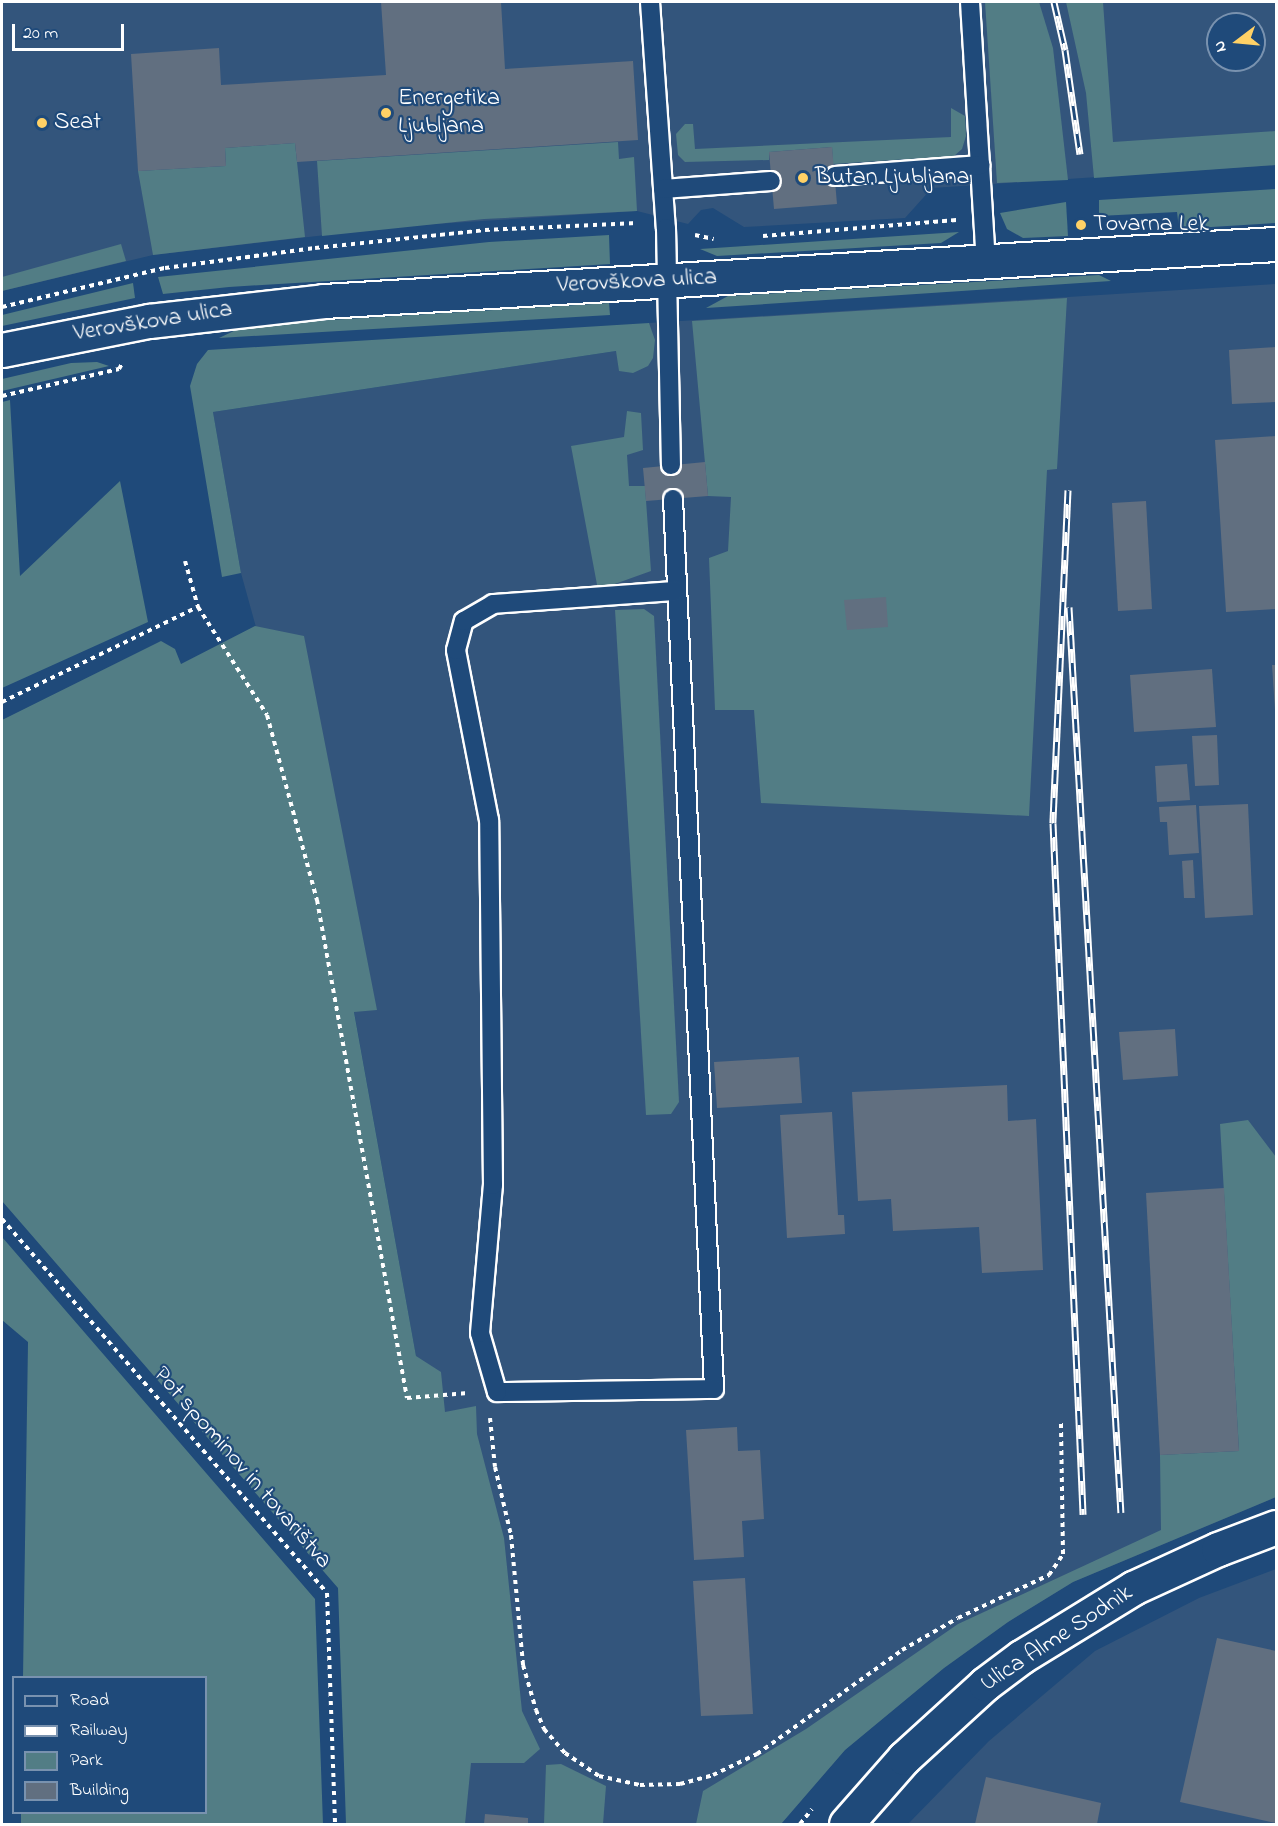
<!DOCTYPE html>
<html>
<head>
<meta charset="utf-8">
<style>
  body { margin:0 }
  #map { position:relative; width:1278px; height:1826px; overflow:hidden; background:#1f4a7a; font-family:"Indie Flower",sans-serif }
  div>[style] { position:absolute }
  .built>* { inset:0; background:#33557c }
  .green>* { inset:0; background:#527d85 }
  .building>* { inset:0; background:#616f80 }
  .path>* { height:4px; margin-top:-2px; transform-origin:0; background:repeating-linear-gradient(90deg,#fff 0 4.5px,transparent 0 9px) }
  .roads { filter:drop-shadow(2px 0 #fff) drop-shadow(-2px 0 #fff) drop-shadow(0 2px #fff) drop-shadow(0 -2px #fff) }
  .service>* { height:18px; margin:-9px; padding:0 9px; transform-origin:9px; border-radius:9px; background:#1f4a7a }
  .minor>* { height:33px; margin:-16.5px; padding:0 16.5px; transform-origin:16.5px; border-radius:16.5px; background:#1f4a7a }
  .tertiary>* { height:33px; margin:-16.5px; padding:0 16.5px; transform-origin:16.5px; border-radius:16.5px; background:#1f4a7a }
  .rail>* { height:7px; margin-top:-3.5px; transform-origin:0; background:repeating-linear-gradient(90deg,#1f4a7a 0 14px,#fff 0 28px); box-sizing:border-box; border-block:2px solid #fff }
  .dots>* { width:16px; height:16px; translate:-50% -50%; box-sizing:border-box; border:3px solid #1f4a7a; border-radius:50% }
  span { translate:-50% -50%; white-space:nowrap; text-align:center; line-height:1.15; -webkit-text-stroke:4.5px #1f4a7a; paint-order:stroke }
  .poi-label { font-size:24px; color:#fff }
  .left { translate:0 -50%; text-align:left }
  .street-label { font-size:24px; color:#fff }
  .frame { position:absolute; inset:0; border:3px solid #fff; pointer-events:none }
  .legend { position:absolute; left:12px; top:1676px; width:195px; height:138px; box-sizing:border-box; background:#1f4a7a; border:2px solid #7992af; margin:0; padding:8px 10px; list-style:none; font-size:18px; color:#fff }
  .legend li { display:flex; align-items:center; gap:12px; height:30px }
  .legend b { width:30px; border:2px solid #7992af }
  .north { position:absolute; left:1206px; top:12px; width:60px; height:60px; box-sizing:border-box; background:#1f4a7a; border:2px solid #7992af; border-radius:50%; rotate:254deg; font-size:16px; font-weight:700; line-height:24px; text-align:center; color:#fff }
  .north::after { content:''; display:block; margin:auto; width:21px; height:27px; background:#ffd166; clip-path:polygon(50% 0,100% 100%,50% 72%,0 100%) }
  .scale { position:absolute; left:12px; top:24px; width:112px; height:27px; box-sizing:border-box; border:3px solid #fff; border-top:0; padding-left:8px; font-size:18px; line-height:21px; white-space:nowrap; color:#fff; -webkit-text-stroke:4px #1f4a7a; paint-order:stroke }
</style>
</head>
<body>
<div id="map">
  <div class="built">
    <i style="clip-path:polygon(evenodd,2px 2px,1276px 2px,1276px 165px,932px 188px,905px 218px,744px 227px,713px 208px,701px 210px,688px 224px,637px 211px,404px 226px,153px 255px,2px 291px,2px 2px,1218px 24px,1254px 24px,1254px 60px,1218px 60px,1218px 24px)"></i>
    <i style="clip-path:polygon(1276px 284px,1276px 1497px,1073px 1582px,1008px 1622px,944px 1668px,845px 1750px,781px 1824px,442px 1824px,416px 1356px,339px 928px,241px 573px,213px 412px,616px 351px,649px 323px)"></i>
    <i style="clip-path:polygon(1276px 1569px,1276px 1824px,908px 1824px,989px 1741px,1095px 1651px,1199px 1598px)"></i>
  </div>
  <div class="green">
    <i style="clip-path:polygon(985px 2px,1039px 2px,1053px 48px,1068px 180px,997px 183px)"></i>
    <i style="clip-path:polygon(1066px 2px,1103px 2px,1113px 142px,1276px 131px,1276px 165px,1094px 178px,1086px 93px)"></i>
    <i style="clip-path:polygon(951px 108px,965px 116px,966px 136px,962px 149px,954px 156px,833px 164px,832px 147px,769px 152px,769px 160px,685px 162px,678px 155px,676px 134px,685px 124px,693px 124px,695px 149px,951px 137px)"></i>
    <i style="clip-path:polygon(618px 142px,619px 159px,634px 157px,637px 211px,484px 219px,322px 236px,317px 161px)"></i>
    <i style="clip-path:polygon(295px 143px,305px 237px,153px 255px,138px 171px,226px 166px,225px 148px)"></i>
    <i style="clip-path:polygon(1276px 189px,1276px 223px,1179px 229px,1177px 212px,1099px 216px,1099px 200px)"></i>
    <i style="clip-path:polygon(1066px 202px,1068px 236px,1023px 238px,1007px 229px,1000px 213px)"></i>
    <i style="clip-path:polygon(959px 232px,941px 243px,717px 256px,700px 249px)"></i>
    <i style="clip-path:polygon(609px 235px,610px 264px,229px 287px,163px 294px,158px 277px,489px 242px)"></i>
    <i style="clip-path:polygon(121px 244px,126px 261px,2px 291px,2px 277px)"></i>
    <i style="clip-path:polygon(1099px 275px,1111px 281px,706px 308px,728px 296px)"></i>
    <i style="clip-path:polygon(133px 283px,135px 298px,2px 326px,2px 315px)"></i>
    <i style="clip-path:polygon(1067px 298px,1057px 469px,1047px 470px,1029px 816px,761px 803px,754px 710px,715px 710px,709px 558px,728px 551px,731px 497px,708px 496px,692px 321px)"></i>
    <i style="clip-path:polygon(609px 303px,610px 315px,219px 338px,240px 328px,296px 322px)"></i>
    <i style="clip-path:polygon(649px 323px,655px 340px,653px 358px,648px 366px,633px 373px,619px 371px,616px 351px,213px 412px,241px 573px,222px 577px,190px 386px,197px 364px,208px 350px)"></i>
    <i style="clip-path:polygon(97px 362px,109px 366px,2px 391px,2px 379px,71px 363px)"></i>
    <i style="clip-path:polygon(10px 400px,20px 576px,120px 481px,148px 622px,2px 688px,2px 402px)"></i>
    <i style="clip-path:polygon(627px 411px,641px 413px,643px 450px,627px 455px,629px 486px,645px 486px,651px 571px,598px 590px,571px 446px,624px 437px)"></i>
    <i style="clip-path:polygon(644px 609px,654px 616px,679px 1102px,671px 1114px,646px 1115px,615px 610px)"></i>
    <i style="clip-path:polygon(255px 626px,304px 636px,377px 1010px,354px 1012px,416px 1356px,441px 1372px,445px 1412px,476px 1406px,477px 1434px,504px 1538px,522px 1711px,540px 1749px,524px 1763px,471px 1763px,465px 1824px,346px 1824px,338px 1588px,2px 1201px,2px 720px,161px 641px,175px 649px,181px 664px)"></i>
    <i style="clip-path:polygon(1248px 1120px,1276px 1157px,1276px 1497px,1073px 1582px,1008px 1622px,944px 1668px,845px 1750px,781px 1824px,696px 1824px,703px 1791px,806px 1729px,958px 1624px,1161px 1530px,1160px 1455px,1239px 1451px,1220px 1124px)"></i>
    <i style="clip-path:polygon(2px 1237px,315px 1599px,323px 1824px,21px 1824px,21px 1813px,206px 1812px,206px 1678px,23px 1677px,28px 1342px,2px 1320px)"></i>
    <i style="clip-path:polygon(561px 1764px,606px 1786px,603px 1824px,544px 1824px,546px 1765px)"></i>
  </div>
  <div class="building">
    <i style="clip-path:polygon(381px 2px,501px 2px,505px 69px,633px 61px,638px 140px,297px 162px,295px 143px,225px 148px,226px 166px,138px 171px,131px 54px,219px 48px,221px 85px,386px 75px)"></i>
    <i style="clip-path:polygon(832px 147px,837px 204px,774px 209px,769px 152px)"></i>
    <i style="clip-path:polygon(1276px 347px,1276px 402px,1232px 404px,1229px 350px)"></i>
    <i style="clip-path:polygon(1276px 436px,1276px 609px,1226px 612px,1215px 440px)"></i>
    <i style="clip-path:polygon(705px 462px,708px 496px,646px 501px,643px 468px)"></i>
    <i style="clip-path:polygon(1146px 501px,1152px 609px,1118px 611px,1112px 503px)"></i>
    <i style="clip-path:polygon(886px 597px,888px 627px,847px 630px,844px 600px)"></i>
    <i style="clip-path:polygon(1272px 665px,1276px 665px,1276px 710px,1275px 710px)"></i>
    <i style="clip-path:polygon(1212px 669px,1216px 727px,1134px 732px,1130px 675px)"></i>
    <i style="clip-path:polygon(1217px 735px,1219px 785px,1195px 786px,1192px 736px)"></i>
    <i style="clip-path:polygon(1187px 764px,1190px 800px,1157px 802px,1155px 766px)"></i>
    <i style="clip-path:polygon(1248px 804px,1253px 915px,1205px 918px,1199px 806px)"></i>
    <i style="clip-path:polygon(1196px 805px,1199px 853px,1169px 855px,1167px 822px,1160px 822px,1159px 807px)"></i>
    <i style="clip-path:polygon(1193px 860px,1195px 898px,1184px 898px,1182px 861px)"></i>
    <i style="clip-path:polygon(1175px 1029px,1178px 1076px,1123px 1080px,1119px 1032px)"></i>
    <i style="clip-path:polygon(799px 1057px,802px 1103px,717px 1108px,714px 1062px)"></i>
    <i style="clip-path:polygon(1007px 1085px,1008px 1121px,1036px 1119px,1043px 1270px,982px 1273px,979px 1227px,893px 1231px,891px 1199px,858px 1201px,852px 1092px)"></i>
    <i style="clip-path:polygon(832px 1112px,838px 1215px,844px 1215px,845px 1234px,787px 1238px,780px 1115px)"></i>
    <i style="clip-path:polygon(1224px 1188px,1239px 1451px,1160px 1455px,1146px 1193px)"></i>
    <i style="clip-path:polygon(737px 1427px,738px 1451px,760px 1450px,764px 1519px,742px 1521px,744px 1557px,694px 1560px,686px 1430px)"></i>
    <i style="clip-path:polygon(745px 1578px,753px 1714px,701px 1716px,693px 1581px)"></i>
    <i style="clip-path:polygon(1217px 1638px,1276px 1651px,1276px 1823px,1180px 1802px)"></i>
    <i style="clip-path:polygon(986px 1777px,1101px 1803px,1097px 1824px,975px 1824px)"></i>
    <i style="clip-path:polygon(485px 1814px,528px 1818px,528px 1824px,484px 1824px)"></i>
  </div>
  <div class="path">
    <i style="left:695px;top:235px;width:19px;rotate:12deg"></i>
    <i style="left:763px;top:236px;width:194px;rotate:-4.7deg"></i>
    <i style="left:2px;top:307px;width:168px;rotate:-13.5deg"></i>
    <i style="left:165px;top:268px;width:151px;rotate:-7.6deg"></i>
    <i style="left:315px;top:248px;width:171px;rotate:-6deg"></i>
    <i style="left:485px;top:230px;width:152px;rotate:-2.6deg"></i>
    <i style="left:2px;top:396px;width:120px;rotate:-13deg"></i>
    <i style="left:119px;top:369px;width:8px;rotate:-60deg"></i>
    <i style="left:185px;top:561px;width:48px;rotate:74.2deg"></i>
    <i style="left:198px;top:607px;width:128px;rotate:57.4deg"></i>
    <i style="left:267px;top:715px;width:192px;rotate:74.9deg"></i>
    <i style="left:317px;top:900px;width:506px;rotate:79.76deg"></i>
    <i style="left:407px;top:1398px;width:61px;rotate:-4.7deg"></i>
    <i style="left:2px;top:702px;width:218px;rotate:-25.9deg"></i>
    <i style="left:2px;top:1219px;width:495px;rotate:49deg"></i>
    <i style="left:327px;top:1593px;width:231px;rotate:88deg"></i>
    <i style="left:490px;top:1418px;width:49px;rotate:84.2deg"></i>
    <i style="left:495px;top:1467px;width:70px;rotate:76.8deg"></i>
    <i style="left:511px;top:1535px;width:131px;rotate:84.7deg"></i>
    <i style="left:523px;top:1665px;width:47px;rotate:73.9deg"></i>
    <i style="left:536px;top:1710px;width:21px;rotate:67deg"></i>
    <i style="left:544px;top:1729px;width:32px;rotate:49deg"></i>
    <i style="left:565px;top:1753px;width:41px;rotate:34.1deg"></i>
    <i style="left:599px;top:1776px;width:42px;rotate:12.4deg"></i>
    <i style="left:640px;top:1785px;width:40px;rotate:-1.4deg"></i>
    <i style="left:680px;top:1784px;width:34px;rotate:-15deg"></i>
    <i style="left:713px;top:1775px;width:49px;rotate:-25.5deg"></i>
    <i style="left:757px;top:1754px;width:178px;rotate:-35.6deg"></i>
    <i style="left:902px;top:1650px;width:64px;rotate:-29.7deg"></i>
    <i style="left:958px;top:1618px;width:101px;rotate:-25.3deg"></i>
    <i style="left:1049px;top:1575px;width:25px;rotate:-56deg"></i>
    <i style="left:1063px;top:1554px;width:134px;rotate:-90.9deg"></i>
    <i style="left:800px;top:1824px;width:19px;rotate:-51deg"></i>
  </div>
  <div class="roads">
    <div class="service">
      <i style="left:650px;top:2px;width:227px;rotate:86deg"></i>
      <i style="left:666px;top:228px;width:237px;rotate:88.8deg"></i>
      <i style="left:970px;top:2px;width:259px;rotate:86.5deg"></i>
      <i style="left:835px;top:176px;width:146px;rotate:-4.3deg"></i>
      <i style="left:663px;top:189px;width:108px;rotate:-4.2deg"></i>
      <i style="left:673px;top:499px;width:891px;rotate:87.36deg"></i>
      <i style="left:714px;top:1389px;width:217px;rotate:179.2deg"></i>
      <i style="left:497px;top:1392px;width:61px;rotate:-106.1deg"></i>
      <i style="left:480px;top:1333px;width:149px;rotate:-85deg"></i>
      <i style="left:493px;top:1185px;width:365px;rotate:-90.6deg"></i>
      <i style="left:489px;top:820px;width:173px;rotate:-101deg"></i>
      <i style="left:456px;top:650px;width:30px;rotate:-75deg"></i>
      <i style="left:464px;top:621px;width:34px;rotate:-30deg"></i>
      <i style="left:493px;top:604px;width:183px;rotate:-4.1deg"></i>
    </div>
    <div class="minor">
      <i style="left:846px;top:1824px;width:88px;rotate:-48.7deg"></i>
      <i style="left:904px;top:1758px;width:110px;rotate:-42.4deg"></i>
      <i style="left:985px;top:1684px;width:45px;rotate:-36.9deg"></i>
      <i style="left:1021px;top:1657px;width:132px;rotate:-31.6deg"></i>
      <i style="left:1133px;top:1588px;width:94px;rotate:-24.6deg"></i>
      <i style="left:1218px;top:1549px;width:62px;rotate:-20.8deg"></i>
    </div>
    <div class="tertiary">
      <i style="left:2px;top:350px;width:150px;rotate:-11.2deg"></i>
      <i style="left:149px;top:321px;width:176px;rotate:-6.5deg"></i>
      <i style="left:324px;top:301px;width:954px;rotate:-3.43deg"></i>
    </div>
  </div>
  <div class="rail">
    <i style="left:1054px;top:2px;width:49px;rotate:77.1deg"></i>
    <i style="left:1065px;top:50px;width:105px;rotate:81.8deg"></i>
    <i style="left:1068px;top:490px;width:333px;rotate:92.6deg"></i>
    <i style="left:1053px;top:823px;width:692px;rotate:87.51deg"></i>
    <i style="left:1069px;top:607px;width:907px;rotate:86.72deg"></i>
  </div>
  <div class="dots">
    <i style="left:386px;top:113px;background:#ffd166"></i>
    <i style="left:42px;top:123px;background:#ffd166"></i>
    <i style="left:803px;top:178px;background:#ffd166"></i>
    <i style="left:1081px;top:225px;background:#ffd166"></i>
  </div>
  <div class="poi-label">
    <span class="left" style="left:398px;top:113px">Energetika<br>Ljubljana</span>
    <span class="left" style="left:54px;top:123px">Seat</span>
    <span class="left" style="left:815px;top:178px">Butan Ljubljana</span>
    <span class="left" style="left:1093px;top:225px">Tovarna Lek</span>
  </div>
  <div class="street-label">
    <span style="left:637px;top:282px;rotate:-3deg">Verovškova ulica</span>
    <span style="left:153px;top:322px;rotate:-9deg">Verovškova ulica</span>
    <span style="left:242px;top:1468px;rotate:49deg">Pot spominov in tovarištva</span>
    <span style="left:1057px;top:1639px;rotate:-33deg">Ulica Alme Sodnik</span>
  </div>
  <div class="frame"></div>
  <ul class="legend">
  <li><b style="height:8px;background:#1f4a7a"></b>Road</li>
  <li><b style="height:8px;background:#fff"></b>Railway</li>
  <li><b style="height:16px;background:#527d85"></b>Park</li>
  <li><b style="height:16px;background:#616f80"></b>Building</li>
  </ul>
  <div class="north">N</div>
  <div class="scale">20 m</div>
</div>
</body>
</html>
